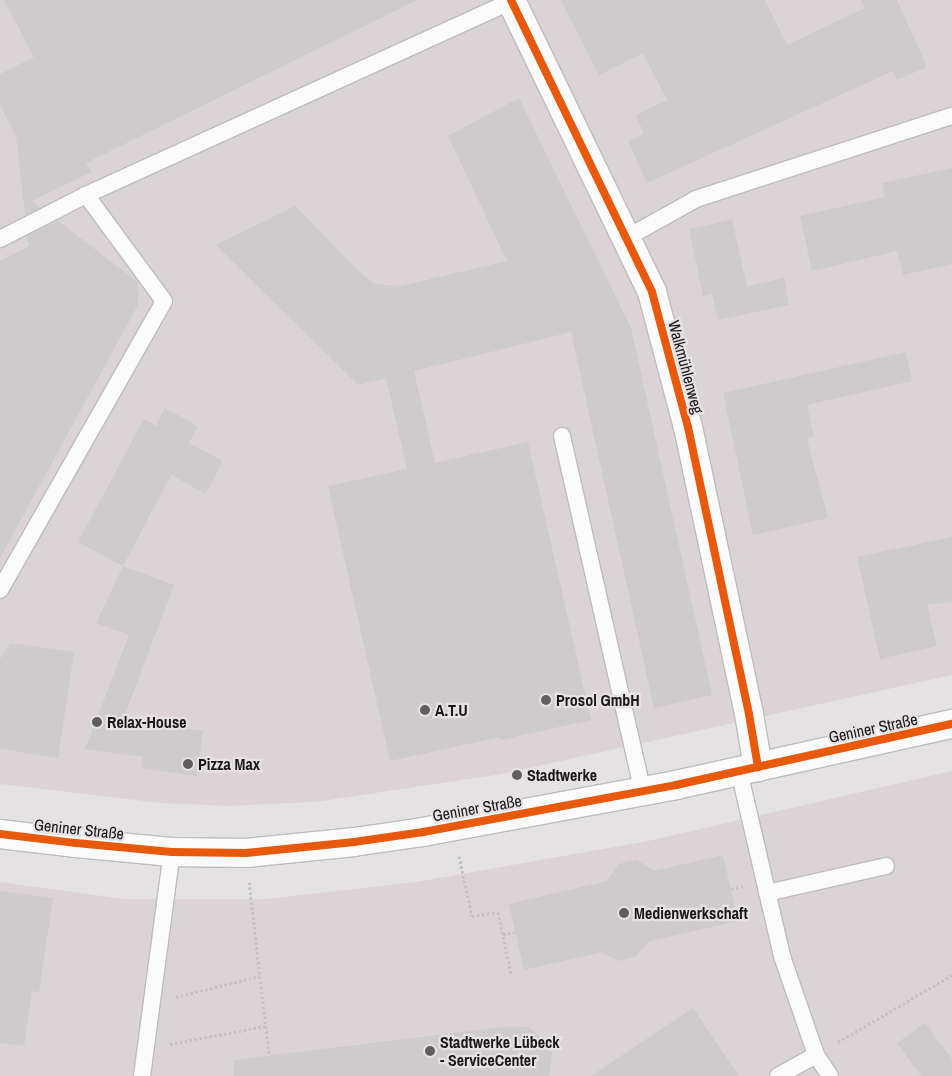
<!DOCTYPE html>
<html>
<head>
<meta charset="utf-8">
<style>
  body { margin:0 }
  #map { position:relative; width:952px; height:1076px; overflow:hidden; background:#e5e2e3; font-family:"Archivo Narrow",sans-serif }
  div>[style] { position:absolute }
  .built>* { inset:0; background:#dcd3d7 }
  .building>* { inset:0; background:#cdcbcc }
  .path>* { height:3px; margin-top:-1.5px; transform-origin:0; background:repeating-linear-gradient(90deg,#c4c3c3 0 2.5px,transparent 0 5px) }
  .roads { filter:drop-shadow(1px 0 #bebcbc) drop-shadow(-1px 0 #bebcbc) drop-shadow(0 1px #bebcbc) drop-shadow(0 -1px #bebcbc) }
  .service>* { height:16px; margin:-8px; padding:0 8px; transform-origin:8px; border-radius:8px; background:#fbfbfb }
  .minor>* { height:28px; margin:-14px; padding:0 14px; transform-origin:14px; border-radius:14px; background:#fbfbfb }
  .secondary>* { height:28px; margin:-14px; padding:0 14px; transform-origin:14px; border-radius:14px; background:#fbfbfb }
  .cycleway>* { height:8px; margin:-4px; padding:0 4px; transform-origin:4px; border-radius:4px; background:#e8590c }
  .dots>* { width:14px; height:14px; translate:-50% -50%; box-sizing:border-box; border:2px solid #e6e1e3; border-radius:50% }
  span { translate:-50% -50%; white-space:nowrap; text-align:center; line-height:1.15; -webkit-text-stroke:4.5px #e6e1e3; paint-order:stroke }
  .street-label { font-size:16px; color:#191718 }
  .poi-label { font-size:16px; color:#191718; font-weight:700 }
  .left { translate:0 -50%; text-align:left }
</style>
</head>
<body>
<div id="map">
  <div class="built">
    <i style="clip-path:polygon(0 0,952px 0,952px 675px,502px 774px,315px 802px,228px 806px,161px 803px,0 784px)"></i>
    <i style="clip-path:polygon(952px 771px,952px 1076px,0 1076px,0 882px,124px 899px,265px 899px,416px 882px,648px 841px)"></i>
  </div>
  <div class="building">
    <i style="clip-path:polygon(4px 0,417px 0,86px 163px,91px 172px,32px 201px,41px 207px,25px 215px,16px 136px,0 105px,0 74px,34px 57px)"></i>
    <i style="clip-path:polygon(561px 0,765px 0,787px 45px,865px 8px,861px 0,897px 0,927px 67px,897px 80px,893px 71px,647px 183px,628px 141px,644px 134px,636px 115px,667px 100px,643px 53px,599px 75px)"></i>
    <i style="clip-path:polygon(519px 98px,631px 328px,712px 695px,654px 708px,571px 332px,414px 371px,435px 463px,528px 442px,591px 720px,500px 740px,500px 737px,390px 761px,328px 486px,407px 469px,386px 378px,358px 385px,216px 245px,295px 206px,362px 274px,375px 284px,401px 286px,507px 261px,448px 136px)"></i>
    <i style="clip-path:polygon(952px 168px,952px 264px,903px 275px,897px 251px,812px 271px,800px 216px,885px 197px,882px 183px)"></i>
    <i style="clip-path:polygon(732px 220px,747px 286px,784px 278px,789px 305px,718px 320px,712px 294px,703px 296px,689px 229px)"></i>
    <i style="clip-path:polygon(58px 221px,138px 282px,138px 305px,0 558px,0 261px,29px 246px,27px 236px)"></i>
    <i style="clip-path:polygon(906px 352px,912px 381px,807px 405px,814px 437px,807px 439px,828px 518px,753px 535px,723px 393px)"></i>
    <i style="clip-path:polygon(165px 408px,198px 426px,189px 443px,223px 461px,206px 494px,171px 475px,123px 566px,78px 542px,144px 419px,156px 426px)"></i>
    <i style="clip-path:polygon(952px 537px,952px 602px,927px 605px,937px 646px,880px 659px,857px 557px)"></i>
    <i style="clip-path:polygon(123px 566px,174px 585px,123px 720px,203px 731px,197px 776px,141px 768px,143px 757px,85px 749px,129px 635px,96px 623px)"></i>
    <i style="clip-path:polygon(10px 643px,74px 652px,58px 758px,0 749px,0 659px)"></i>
    <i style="clip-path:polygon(723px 855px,738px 921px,650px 941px,635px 957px,618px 961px,602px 952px,524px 970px,509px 904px,607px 881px,619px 864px,637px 860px,655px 871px)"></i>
    <i style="clip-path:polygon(0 891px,53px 898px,39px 992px,32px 991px,24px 1046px,0 1043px)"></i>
    <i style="clip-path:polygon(693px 1008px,739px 1076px,591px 1076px)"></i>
    <i style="clip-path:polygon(925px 1023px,952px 1059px,952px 1076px,921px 1076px,897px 1043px)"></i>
    <i style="clip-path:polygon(510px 1026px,527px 1027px,535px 1032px,548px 1048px,552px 1053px,549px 1076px,234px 1076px,233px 1060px)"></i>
  </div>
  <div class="path">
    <i style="left:459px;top:856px;width:61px;rotate:77.8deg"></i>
    <i style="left:472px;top:916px;width:26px;rotate:-9deg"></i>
    <i style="left:498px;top:912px;width:63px;rotate:78.2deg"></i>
    <i style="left:249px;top:882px;width:175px;rotate:83.4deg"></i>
    <i style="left:731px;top:889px;width:12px;rotate:-14deg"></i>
    <i style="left:503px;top:934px;width:12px;rotate:-9deg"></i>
    <i style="left:176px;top:997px;width:87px;rotate:-14deg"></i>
    <i style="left:838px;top:1042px;width:132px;rotate:-30.4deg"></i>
    <i style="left:170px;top:1044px;width:97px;rotate:-10.7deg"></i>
  </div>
  <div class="roads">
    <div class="service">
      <i style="left:626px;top:238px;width:80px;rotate:-29.1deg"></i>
      <i style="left:696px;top:199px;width:269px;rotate:-18deg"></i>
      <i style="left:0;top:239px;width:97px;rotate:-27.1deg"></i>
      <i style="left:86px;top:195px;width:468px;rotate:-24.5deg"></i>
      <i style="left:562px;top:436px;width:365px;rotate:77.2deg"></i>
      <i style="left:0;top:590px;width:332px;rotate:-60.4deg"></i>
      <i style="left:164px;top:301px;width:132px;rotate:-126.3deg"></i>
      <i style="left:739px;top:771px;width:190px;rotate:76.9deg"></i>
      <i style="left:782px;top:956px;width:105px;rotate:71deg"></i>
      <i style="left:816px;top:1055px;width:25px;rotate:56deg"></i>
      <i style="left:767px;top:893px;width:122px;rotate:-12.8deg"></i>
      <i style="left:142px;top:1076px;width:226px;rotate:-82.4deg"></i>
      <i style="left:778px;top:1076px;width:43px;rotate:-28.9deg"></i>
    </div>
    <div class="minor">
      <i style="left:511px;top:0;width:324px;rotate:64.2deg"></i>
      <i style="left:652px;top:292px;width:140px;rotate:75.1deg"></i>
      <i style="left:688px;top:427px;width:293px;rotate:78deg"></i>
      <i style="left:749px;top:714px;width:54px;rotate:80.4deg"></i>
    </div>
    <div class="secondary">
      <i style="left:0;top:834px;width:77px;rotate:6.8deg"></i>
      <i style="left:76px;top:843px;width:96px;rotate:5.4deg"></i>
      <i style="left:172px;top:852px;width:74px;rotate:0.8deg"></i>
      <i style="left:246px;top:853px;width:109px;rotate:-5.8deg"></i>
      <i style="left:354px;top:842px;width:70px;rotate:-8.2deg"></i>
      <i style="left:423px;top:832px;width:257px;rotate:-10.5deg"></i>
      <i style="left:676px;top:785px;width:283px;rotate:-12.5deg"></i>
    </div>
  </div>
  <div class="cycleway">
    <i style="left:511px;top:0;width:324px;rotate:64.2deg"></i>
    <i style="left:652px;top:292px;width:140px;rotate:75.1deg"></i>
    <i style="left:688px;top:427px;width:293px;rotate:78deg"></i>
    <i style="left:749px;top:714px;width:54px;rotate:80.4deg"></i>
    <i style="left:0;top:834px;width:77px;rotate:6.8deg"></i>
    <i style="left:76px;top:843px;width:96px;rotate:5.4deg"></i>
    <i style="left:172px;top:852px;width:74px;rotate:0.8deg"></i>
    <i style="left:246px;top:853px;width:109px;rotate:-5.8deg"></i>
    <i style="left:354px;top:842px;width:70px;rotate:-8.2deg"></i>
    <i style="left:423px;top:832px;width:257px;rotate:-10.5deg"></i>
    <i style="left:676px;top:785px;width:283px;rotate:-12.5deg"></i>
  </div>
  <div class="dots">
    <i style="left:546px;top:700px;background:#605e5f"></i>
    <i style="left:425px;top:710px;background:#605e5f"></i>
    <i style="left:97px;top:722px;background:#605e5f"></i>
    <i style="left:188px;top:764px;background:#605e5f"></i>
    <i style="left:517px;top:775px;background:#605e5f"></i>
    <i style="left:624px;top:913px;background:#605e5f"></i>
    <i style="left:430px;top:1051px;background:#605e5f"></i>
  </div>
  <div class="street-label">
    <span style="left:686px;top:367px;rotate:75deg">Walkmühlenweg</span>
    <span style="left:873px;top:728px;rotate:-12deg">Geniner Straße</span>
    <span style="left:477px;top:808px;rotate:-10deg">Geniner Straße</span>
    <span style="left:79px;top:829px;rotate:6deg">Geniner Straße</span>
  </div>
  <div class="poi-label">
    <span class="left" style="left:556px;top:700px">Prosol GmbH</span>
    <span class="left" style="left:435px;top:710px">A.T.U</span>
    <span class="left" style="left:107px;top:722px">Relax-House</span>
    <span class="left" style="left:198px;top:764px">Pizza Max</span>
    <span class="left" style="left:527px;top:775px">Stadtwerke</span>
    <span class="left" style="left:634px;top:913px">Medienwerkschaft</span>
    <span class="left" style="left:440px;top:1051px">Stadtwerke Lübeck<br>- ServiceCenter</span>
  </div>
</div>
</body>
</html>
